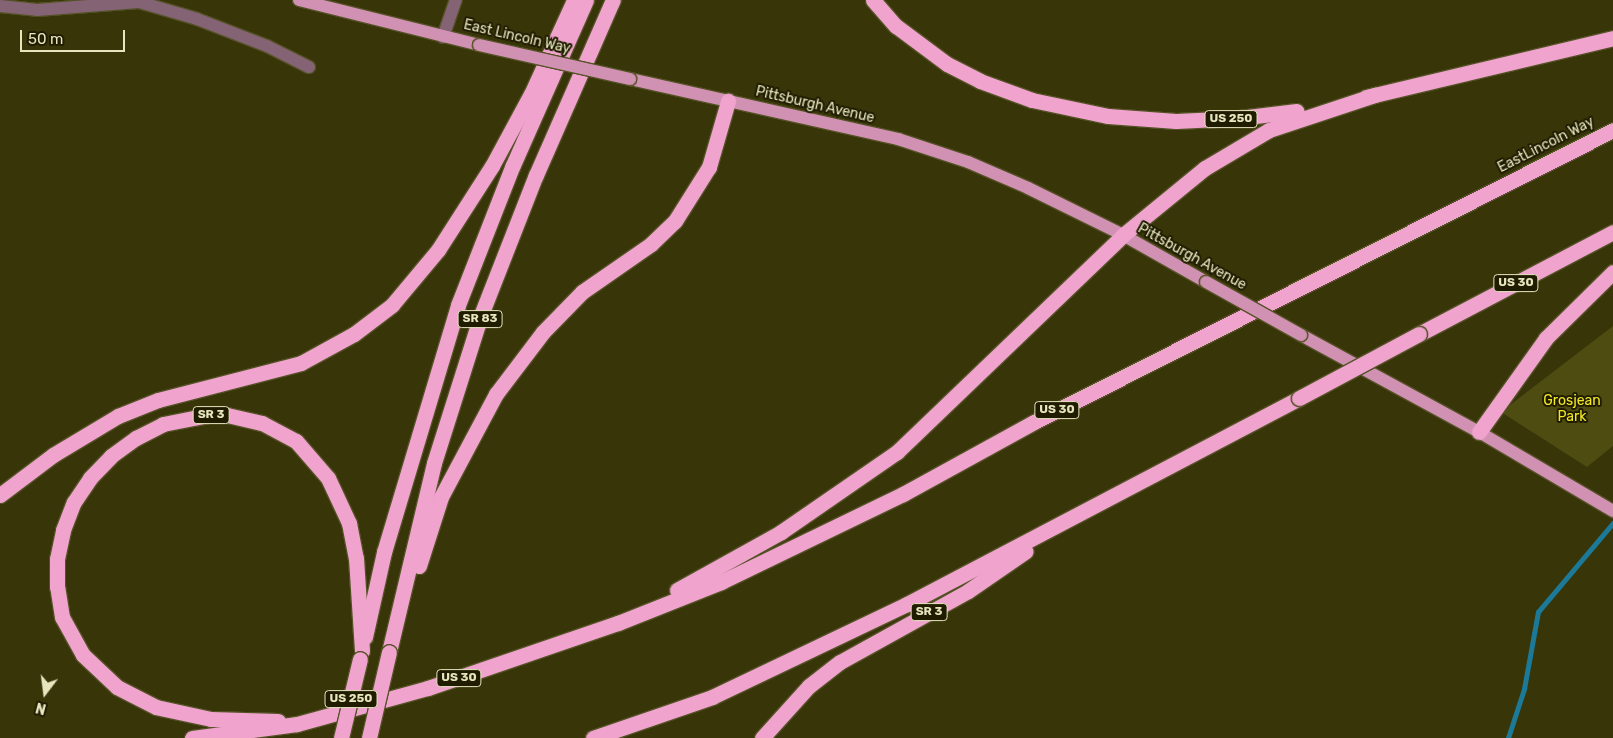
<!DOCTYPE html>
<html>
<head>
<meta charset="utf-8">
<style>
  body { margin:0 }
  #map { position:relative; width:1613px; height:738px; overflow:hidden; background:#383508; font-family:Rubik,sans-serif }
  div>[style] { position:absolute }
  .green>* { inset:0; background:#4f4c12 }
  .stream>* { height:4.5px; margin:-2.25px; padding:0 2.25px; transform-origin:2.25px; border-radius:2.25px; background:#1c7998 }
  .roads { filter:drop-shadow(1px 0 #545125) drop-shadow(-1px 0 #545125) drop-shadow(0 1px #545125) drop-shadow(0 -1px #545125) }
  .minor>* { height:12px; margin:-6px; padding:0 6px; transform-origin:6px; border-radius:6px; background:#836374 }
  .major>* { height:12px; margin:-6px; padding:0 6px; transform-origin:6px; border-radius:6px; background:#d191b3 }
  .highway>* { height:15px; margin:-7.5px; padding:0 7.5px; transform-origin:7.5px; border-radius:7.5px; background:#efa3cd }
  .bridges { filter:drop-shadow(1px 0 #545125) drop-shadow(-1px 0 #545125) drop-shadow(0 1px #545125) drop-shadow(0 -1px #545125) }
  .major-bridge>* { height:12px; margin:-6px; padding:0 6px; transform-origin:6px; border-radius:6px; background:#d191b3 }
  .highway-bridge>* { height:15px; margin:-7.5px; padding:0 7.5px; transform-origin:7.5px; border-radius:7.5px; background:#efa3cd }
  span { translate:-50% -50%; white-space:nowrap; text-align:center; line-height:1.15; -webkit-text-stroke:4px #1f1c00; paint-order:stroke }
  .shield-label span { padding:1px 4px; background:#1f1c00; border:1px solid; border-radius:4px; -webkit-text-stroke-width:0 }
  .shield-label { font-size:12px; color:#e6e5be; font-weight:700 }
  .street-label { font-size:14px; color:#e6e5be }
  .park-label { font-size:14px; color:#f3e825 }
  .north { position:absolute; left:20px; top:668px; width:50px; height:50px; -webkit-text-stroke:4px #1f1c00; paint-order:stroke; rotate:195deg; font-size:14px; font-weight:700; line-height:20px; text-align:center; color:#e6e5be }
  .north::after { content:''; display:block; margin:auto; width:18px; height:22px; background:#e6e5be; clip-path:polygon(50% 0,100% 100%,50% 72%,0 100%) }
  .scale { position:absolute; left:20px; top:30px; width:105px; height:22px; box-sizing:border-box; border:2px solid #e6e5be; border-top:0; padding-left:6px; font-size:15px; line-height:18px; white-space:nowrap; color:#e6e5be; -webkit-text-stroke:4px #1f1c00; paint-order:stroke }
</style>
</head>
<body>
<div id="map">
  <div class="green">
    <i style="clip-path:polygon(1613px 326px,1613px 446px,1587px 467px,1501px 412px)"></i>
  </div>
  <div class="stream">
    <i style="left:1508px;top:738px;width:52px;rotate:-71.9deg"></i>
    <i style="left:1524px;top:689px;width:78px;rotate:-79.7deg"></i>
    <i style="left:1538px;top:612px;width:116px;rotate:-49.9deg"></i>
  </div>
  <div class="roads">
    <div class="minor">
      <i style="left:0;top:6px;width:37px;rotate:6deg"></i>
      <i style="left:37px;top:10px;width:102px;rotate:-4.5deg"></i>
      <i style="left:139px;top:2px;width:60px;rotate:16.3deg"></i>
      <i style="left:197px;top:19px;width:75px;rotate:21.1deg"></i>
      <i style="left:267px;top:46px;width:47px;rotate:26.6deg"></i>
      <i style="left:443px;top:37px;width:39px;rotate:-71deg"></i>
    </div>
    <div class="major">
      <i style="left:299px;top:0;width:186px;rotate:14deg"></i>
      <i style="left:630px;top:79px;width:275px;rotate:12.6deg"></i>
      <i style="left:898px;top:139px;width:74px;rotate:18.2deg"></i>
      <i style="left:968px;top:162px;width:65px;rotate:23.4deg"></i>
      <i style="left:1028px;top:188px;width:106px;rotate:26.3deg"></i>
      <i style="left:1123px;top:235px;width:95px;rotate:29.5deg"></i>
      <i style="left:1301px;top:335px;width:203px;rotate:28.6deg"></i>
      <i style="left:1479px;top:432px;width:156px;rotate:30.5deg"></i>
    </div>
    <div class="highway">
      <i style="left:873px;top:0;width:35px;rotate:49deg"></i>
      <i style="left:896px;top:26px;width:64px;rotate:36.7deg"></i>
      <i style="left:947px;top:64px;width:37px;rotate:27deg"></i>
      <i style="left:980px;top:81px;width:55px;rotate:20.1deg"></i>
      <i style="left:1032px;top:100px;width:78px;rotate:11.9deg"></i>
      <i style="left:1108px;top:116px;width:68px;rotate:4.2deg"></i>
      <i style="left:1176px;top:121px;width:63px;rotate:-2.7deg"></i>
      <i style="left:1239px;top:118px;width:58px;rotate:-6.9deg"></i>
      <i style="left:1366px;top:97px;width:254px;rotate:-13.4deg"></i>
      <i style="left:1419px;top:334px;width:219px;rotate:-27.7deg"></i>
      <i style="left:1479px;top:432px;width:115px;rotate:-54.5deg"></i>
      <i style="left:1546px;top:338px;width:94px;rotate:-44.6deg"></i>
      <i style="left:0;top:495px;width:66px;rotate:-37deg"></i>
      <i style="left:53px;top:455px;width:76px;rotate:-31deg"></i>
      <i style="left:118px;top:416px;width:43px;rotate:-21.8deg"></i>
      <i style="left:158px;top:400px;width:148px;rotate:-14.5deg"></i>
      <i style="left:301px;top:363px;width:60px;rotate:-28.7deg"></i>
      <i style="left:354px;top:334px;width:48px;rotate:-37.3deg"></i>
      <i style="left:392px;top:305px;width:72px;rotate:-50.1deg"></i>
      <i style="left:438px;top:250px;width:100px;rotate:-57.3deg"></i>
      <i style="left:492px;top:166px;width:82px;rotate:-61.6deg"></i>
      <i style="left:531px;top:94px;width:103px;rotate:-65.4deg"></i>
      <i style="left:419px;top:566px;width:72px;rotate:-72.3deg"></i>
      <i style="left:441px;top:497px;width:117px;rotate:-61.9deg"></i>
      <i style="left:496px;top:394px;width:78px;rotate:-52.8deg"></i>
      <i style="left:543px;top:332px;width:56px;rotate:-45.7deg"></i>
      <i style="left:582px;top:292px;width:84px;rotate:-34.8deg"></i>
      <i style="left:651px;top:244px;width:33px;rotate:-44deg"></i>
      <i style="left:675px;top:221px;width:64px;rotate:-57.8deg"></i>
      <i style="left:709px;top:167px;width:69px;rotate:-73.9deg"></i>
      <i style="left:677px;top:590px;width:119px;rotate:-29.1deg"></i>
      <i style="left:781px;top:532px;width:141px;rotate:-34.6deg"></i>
      <i style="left:897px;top:452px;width:313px;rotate:-43.8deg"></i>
      <i style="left:1123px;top:235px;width:106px;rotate:-39.3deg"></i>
      <i style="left:1205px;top:168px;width:74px;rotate:-30.7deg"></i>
      <i style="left:1269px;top:130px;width:112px;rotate:-18.3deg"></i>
      <i style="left:365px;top:637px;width:87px;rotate:-77.4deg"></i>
      <i style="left:384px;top:552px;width:258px;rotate:-73.3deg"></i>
      <i style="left:458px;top:305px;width:150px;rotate:-68.6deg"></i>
      <i style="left:513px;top:165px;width:180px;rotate:-66.1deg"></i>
      <i style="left:389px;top:652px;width:194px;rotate:-76.6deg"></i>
      <i style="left:434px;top:463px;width:155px;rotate:-72.4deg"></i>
      <i style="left:481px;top:315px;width:150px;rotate:-68.6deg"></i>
      <i style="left:536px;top:175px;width:191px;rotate:-66.3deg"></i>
      <i style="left:278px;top:721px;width:67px;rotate:-178.3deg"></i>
      <i style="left:211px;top:719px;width:56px;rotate:-167.7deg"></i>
      <i style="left:156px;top:707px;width:44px;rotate:-152.9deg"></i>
      <i style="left:117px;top:687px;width:47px;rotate:-136.7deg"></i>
      <i style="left:83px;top:655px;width:43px;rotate:-118.9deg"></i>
      <i style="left:62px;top:617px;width:30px;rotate:-99deg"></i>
      <i style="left:57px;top:587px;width:28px;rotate:-90deg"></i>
      <i style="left:57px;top:559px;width:30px;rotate:-78deg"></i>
      <i style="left:63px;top:530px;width:30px;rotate:-69deg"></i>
      <i style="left:74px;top:502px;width:29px;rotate:-56deg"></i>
      <i style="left:90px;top:478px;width:30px;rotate:-46deg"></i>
      <i style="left:111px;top:456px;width:31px;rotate:-36deg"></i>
      <i style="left:136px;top:438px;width:30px;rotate:-27deg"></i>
      <i style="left:163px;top:424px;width:47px;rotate:-11.1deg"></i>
      <i style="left:209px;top:415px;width:18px"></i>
      <i style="left:227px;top:415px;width:36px;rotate:13deg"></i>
      <i style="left:262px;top:423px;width:38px;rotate:28deg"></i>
      <i style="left:296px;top:441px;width:49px;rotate:49.1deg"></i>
      <i style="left:328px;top:478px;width:50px;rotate:65deg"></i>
      <i style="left:349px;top:523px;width:36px;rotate:79deg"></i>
      <i style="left:356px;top:558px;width:93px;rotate:86.3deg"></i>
      <i style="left:192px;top:738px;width:106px;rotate:-7.6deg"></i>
      <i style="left:297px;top:724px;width:136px;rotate:-15.4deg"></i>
      <i style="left:428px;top:688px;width:201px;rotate:-18.9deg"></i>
      <i style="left:618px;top:623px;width:111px;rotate:-21.7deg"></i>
      <i style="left:721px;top:582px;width:202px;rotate:-25.8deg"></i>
      <i style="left:903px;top:494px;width:149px;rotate:-28.8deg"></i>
      <i style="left:1034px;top:422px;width:648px;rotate:-26.76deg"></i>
      <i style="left:593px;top:738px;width:126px;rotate:-19deg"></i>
      <i style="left:712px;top:697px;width:216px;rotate:-25.5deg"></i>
      <i style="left:907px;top:604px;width:443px;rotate:-27.7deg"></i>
      <i style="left:762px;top:738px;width:70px;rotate:-47.9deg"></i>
      <i style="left:809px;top:686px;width:39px;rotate:-38deg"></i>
      <i style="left:840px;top:662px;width:146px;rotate:-29deg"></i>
      <i style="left:968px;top:591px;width:70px;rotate:-34.6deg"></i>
    </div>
  </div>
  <div class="bridges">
    <div class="major-bridge">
      <i style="left:479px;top:45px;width:155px;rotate:12.7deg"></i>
      <i style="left:1206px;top:282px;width:109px;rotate:29.2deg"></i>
    </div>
    <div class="highway-bridge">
      <i style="left:1299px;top:398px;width:136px;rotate:-28.1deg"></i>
      <i style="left:341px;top:738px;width:81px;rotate:-76.5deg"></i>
      <i style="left:369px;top:738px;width:88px;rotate:-76.9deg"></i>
    </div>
  </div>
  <div class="shield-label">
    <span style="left:1231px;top:119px">US 250</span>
    <span style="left:1516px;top:283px">US 30</span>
    <span style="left:480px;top:319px">SR 83</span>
    <span style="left:1057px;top:410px">US 30</span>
    <span style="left:211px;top:415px">SR 3</span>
    <span style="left:929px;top:612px">SR 3</span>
    <span style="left:459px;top:678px">US 30</span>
    <span style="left:351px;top:699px">US 250</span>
  </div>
  <div class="street-label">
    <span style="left:517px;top:37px;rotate:13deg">East Lincoln Way</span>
    <span style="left:815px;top:105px;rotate:13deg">Pittsburgh Avenue</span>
    <span style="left:1546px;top:145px;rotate:-27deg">EastLincoln Way</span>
    <span style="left:1192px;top:257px;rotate:29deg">Pittsburgh Avenue</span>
  </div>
  <div class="park-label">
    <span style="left:1572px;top:409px">Grosjean<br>Park</span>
  </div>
  <div class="north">N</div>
  <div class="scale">50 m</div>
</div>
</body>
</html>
